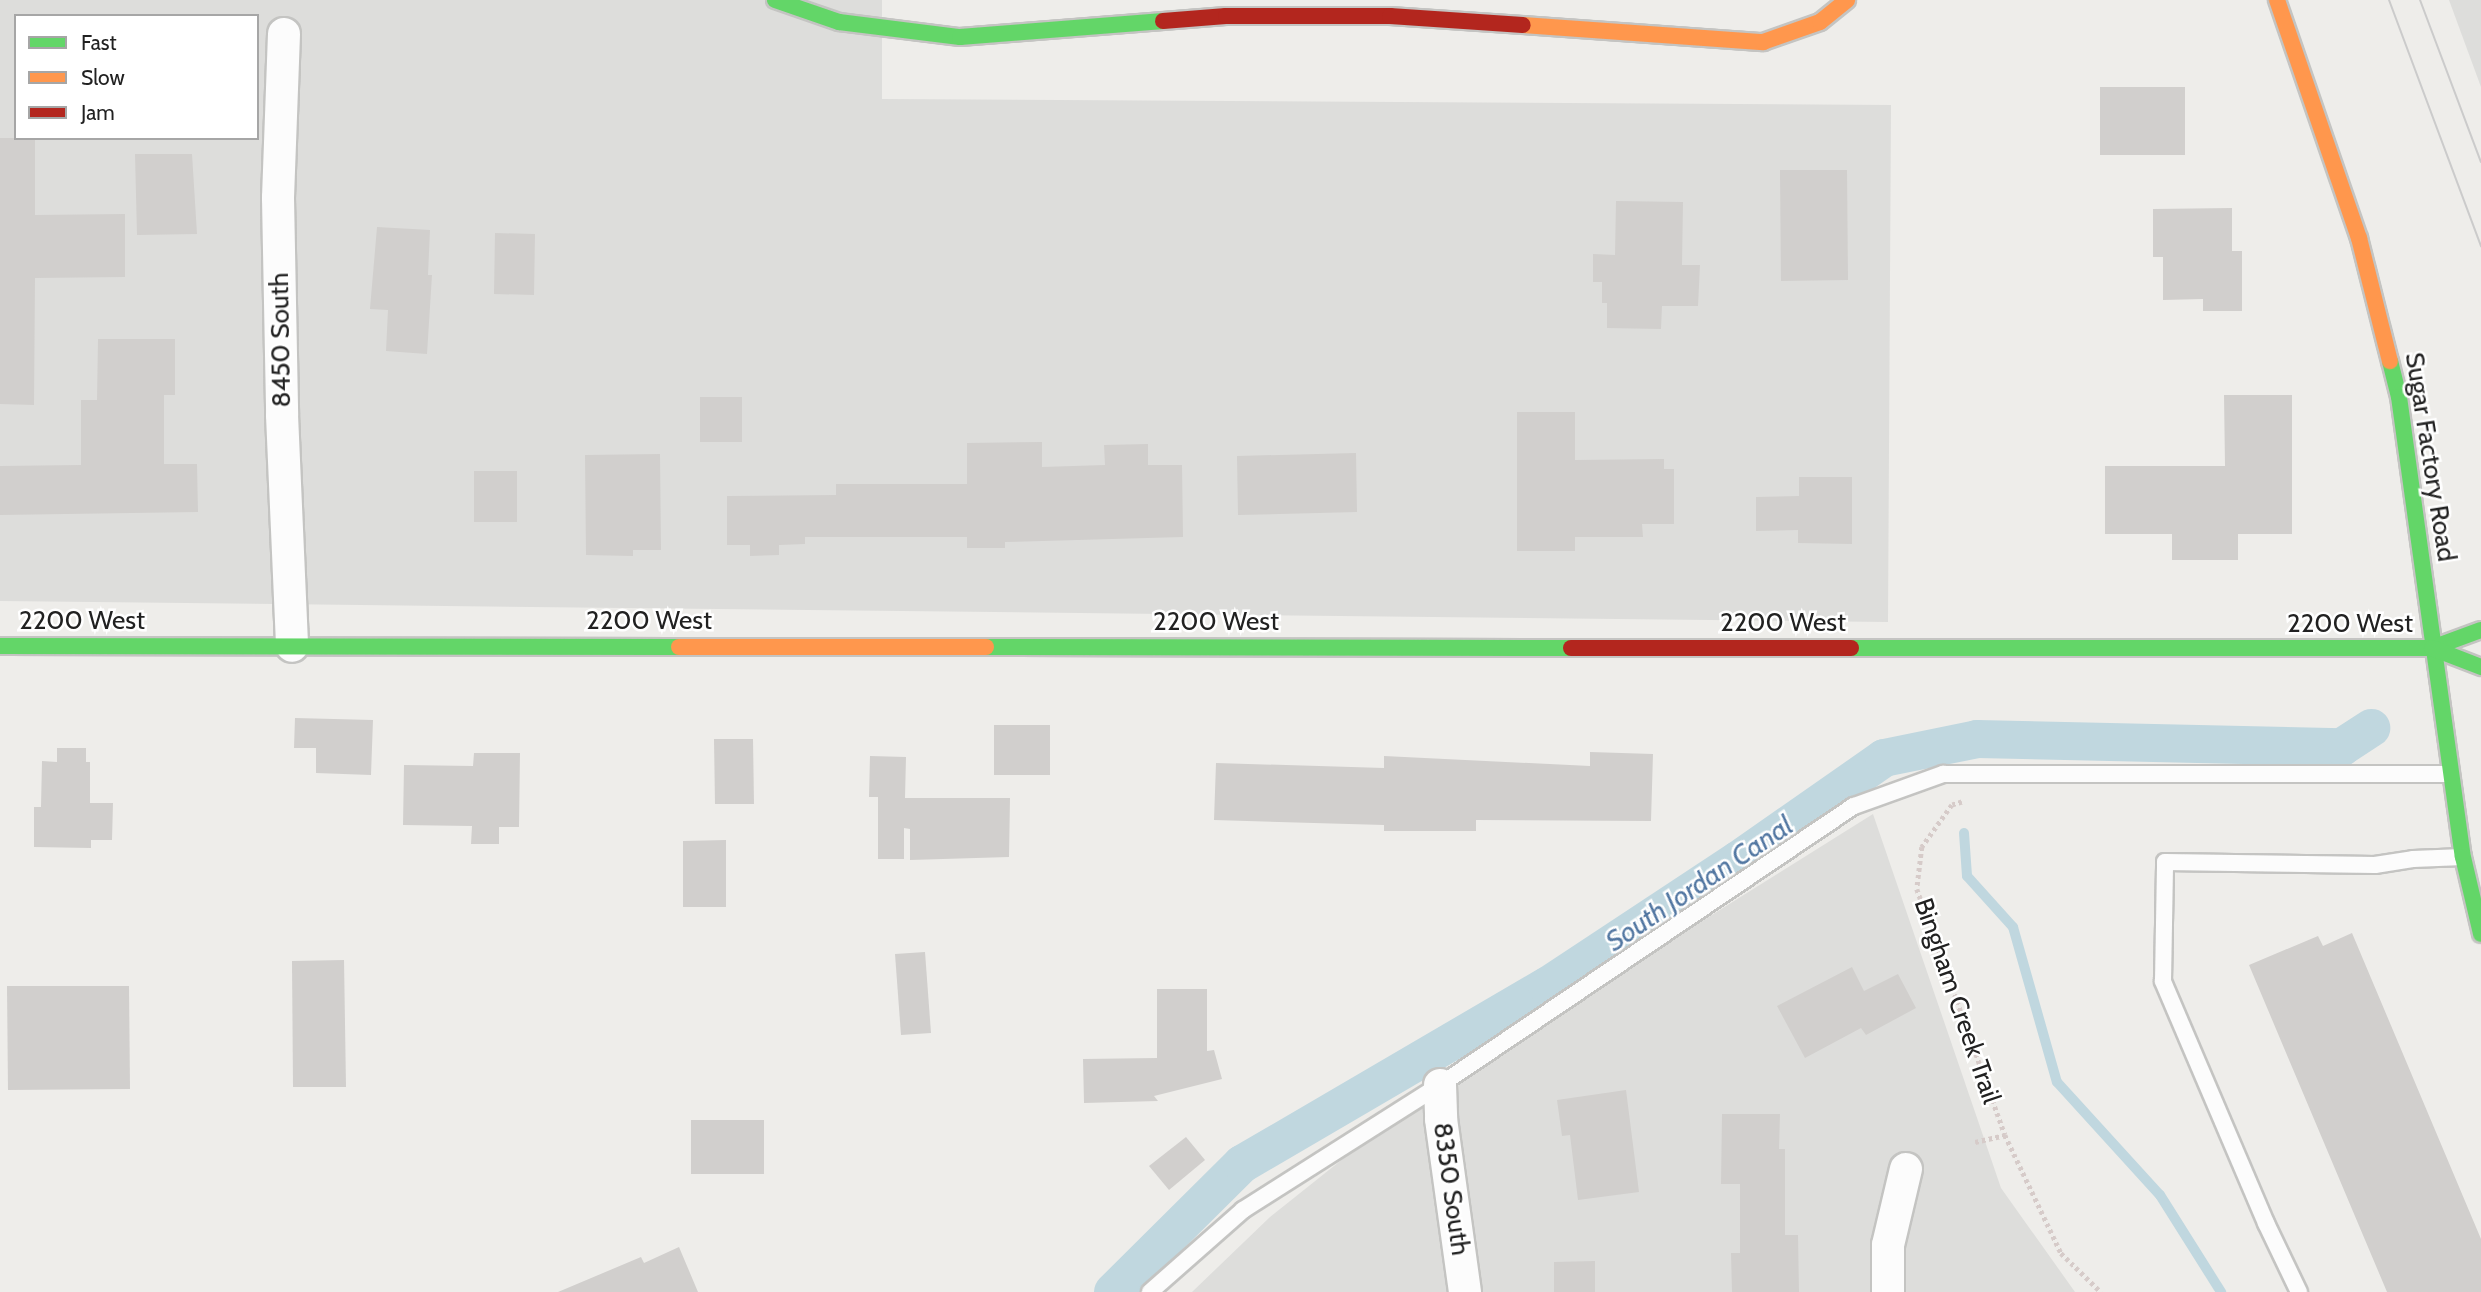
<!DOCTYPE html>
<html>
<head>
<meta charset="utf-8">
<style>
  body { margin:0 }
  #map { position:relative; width:2481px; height:1292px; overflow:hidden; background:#eeedea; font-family:Cabin,sans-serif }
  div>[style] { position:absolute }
  .residential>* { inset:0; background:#dddddb }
  .stream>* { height:10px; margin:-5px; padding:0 5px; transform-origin:5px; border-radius:5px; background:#c0d7df }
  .canal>* { height:38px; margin:-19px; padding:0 19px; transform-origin:19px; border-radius:19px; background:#c0d7df }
  .building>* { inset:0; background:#d1cfcd }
  .path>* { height:4.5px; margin-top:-2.25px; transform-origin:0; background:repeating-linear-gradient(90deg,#d6cbc9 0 3.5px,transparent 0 7px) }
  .roads { filter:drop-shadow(2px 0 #c4c4c2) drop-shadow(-2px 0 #c4c4c2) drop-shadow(0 2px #c4c4c2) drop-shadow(0 -2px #c4c4c2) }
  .lane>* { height:16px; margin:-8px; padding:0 8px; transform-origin:8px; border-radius:8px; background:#fcfcfc }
  .street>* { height:32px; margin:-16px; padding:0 16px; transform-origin:16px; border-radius:16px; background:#fcfcfc }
  .fast>* { height:16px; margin:-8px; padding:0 8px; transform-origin:8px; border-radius:8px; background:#63d668 }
  .slow>* { height:16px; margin:-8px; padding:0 8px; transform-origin:8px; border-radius:8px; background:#ff974d }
  .jam>* { height:16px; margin:-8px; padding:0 8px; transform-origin:8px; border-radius:8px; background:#b3261e }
  .tram>* { height:2px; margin:-1px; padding:0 1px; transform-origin:1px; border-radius:1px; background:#cbcbcb }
  span { translate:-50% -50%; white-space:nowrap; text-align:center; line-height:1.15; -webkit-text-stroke:5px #fff; paint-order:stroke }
  .street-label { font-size:26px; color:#212121 }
  .water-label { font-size:28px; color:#5176a1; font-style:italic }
  .legend { position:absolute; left:14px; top:14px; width:245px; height:126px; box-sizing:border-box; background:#fff; border:2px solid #a6a6a6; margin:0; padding:9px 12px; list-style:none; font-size:21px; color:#212121 }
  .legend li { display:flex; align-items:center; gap:14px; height:35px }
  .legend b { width:35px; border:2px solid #a6a6a6 }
</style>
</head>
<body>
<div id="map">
  <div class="residential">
    <i style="clip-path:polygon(evenodd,0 0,882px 0,882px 99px,1891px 105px,1888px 622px,0 601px,0 0,16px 16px,257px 16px,257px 138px,16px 138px,16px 16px)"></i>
    <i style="clip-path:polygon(2449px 0,2481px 0,2481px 87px)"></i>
    <i style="clip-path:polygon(1873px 814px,2001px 1188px,2075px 1292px,1192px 1292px,1270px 1217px,1418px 1099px)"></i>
  </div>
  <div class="stream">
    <i style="left:1964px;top:833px;width:43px;rotate:86deg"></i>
    <i style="left:1967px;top:876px;width:69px;rotate:48deg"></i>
    <i style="left:2013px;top:927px;width:161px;rotate:74.2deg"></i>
    <i style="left:2057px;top:1082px;width:153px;rotate:47.7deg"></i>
    <i style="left:2160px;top:1195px;width:115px;rotate:57.8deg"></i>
  </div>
  <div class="canal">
    <i style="left:1113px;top:1292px;width:182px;rotate:-44.8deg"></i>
    <i style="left:1242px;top:1164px;width:353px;rotate:-30.3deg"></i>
    <i style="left:1547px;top:986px;width:229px;rotate:-33.4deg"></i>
    <i style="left:1738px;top:860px;width:178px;rotate:-34.9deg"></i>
    <i style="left:1884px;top:758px;width:95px;rotate:-11.5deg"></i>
    <i style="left:1977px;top:739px;width:365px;rotate:1.3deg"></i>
    <i style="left:2342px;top:747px;width:35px;rotate:-33deg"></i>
  </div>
  <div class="building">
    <i style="clip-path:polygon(2100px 87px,2185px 87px,2185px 155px,2100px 155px)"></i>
    <i style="clip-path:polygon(0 138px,35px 138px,35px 215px,125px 214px,125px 277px,35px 278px,34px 405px,0 404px)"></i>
    <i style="clip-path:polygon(135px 154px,192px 154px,197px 234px,137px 235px)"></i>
    <i style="clip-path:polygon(1780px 170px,1847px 170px,1848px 280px,1781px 281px)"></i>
    <i style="clip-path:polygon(1616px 201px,1683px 202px,1682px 265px,1700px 265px,1698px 306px,1662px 306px,1661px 329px,1607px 328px,1607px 303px,1602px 303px,1602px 282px,1593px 282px,1593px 254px,1615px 255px)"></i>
    <i style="clip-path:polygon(2232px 208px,2232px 251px,2242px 251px,2242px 311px,2203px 311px,2203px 299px,2163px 300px,2163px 257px,2153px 257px,2153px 209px)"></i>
    <i style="clip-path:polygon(377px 227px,430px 230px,428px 275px,432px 275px,427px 354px,386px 351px,388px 310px,370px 309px)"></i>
    <i style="clip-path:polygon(495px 233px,535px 234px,534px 295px,494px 294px)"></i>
    <i style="clip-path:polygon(98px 339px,175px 339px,175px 395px,164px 395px,164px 464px,197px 464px,198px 512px,0 515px,0 466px,81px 465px,81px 400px,97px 400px)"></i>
    <i style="clip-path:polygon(2224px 395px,2292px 395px,2292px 534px,2238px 534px,2238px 560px,2172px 560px,2172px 534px,2105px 534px,2105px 466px,2225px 466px)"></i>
    <i style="clip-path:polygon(700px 397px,742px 397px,742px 442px,700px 442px)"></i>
    <i style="clip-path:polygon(1517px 412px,1575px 412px,1575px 460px,1664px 459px,1664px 469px,1674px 469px,1674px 524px,1642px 524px,1643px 537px,1575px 537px,1575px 551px,1517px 551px)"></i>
    <i style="clip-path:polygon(1042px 442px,1042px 467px,1105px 465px,1104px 445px,1148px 444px,1148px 465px,1182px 465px,1183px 537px,1005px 542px,1005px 548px,967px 548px,967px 537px,805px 537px,805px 544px,779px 545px,779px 555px,750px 556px,750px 545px,727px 545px,727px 496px,836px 495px,836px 484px,967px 484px,967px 443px)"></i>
    <i style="clip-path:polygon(1356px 453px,1357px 512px,1238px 515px,1237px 456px)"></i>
    <i style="clip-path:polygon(660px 454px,661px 550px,633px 550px,633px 556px,586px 555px,585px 455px)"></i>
    <i style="clip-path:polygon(474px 471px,517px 471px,517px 522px,474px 522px)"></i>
    <i style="clip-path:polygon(1799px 477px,1852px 477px,1852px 544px,1798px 543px,1798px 530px,1756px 531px,1756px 497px,1799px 496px)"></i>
    <i style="clip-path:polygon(295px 718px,373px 720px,371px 775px,316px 773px,316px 748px,294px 748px)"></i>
    <i style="clip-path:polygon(994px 725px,1050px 725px,1050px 775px,994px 775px)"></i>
    <i style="clip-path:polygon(714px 739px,753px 739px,754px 804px,715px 804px)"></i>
    <i style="clip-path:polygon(57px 748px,86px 748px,86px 762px,90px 762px,90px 803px,113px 803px,112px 840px,91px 840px,91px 848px,34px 847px,34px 807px,41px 807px,42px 761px,57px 762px)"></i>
    <i style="clip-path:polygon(1590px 752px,1653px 754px,1651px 821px,1476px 820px,1476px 831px,1384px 831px,1384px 825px,1214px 820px,1216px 763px,1384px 768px,1384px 756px,1590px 766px)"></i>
    <i style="clip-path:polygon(474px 753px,520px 753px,519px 827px,499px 827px,499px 844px,471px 844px,472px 826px,403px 825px,404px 765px,473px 766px)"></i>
    <i style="clip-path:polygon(870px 756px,906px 757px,905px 798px,1010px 798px,1009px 857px,910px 860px,910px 829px,904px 828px,904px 859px,878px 859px,878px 797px,869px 797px)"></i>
    <i style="clip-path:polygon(726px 840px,726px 907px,683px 907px,683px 841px)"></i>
    <i style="clip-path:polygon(2352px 933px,2481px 1239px,2481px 1292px,2387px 1292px,2249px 965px,2318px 936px,2323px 946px)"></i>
    <i style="clip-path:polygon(925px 952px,931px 1033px,901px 1035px,895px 954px)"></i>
    <i style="clip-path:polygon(344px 960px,346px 1087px,293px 1087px,292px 961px)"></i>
    <i style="clip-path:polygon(1852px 967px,1864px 991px,1898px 974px,1916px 1008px,1866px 1035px,1861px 1028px,1805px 1058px,1777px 1006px)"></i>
    <i style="clip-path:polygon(7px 986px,129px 986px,130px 1089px,8px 1090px)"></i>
    <i style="clip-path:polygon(1157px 989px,1207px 989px,1207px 1051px,1214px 1050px,1222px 1079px,1154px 1096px,1158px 1101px,1084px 1103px,1083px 1059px,1157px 1058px)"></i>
    <i style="clip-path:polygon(1626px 1090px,1639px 1192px,1578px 1200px,1570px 1135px,1562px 1136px,1557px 1100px)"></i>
    <i style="clip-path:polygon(1722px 1114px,1780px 1114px,1779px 1149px,1785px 1149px,1785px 1235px,1798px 1235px,1799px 1292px,1732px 1292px,1731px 1253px,1740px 1253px,1740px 1184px,1721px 1184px)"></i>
    <i style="clip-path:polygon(691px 1120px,764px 1120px,764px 1174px,691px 1174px)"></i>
    <i style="clip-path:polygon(1186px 1137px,1205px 1160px,1169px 1190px,1149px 1166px)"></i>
    <i style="clip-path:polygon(679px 1247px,698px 1292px,558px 1292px,641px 1257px,644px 1263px)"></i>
    <i style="clip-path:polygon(1595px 1261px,1595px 1292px,1554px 1292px,1554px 1262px)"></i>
  </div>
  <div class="path">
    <i style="left:1962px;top:802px;width:10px;rotate:163deg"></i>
    <i style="left:1952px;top:805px;width:52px;rotate:125.5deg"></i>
    <i style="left:1922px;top:847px;width:42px;rotate:96.8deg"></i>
    <i style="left:1917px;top:889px;width:261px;rotate:70.3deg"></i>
    <i style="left:2005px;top:1135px;width:131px;rotate:64.6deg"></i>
    <i style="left:2061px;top:1253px;width:56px;rotate:44.3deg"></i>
    <i style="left:1975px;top:1142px;width:31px;rotate:-13deg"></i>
  </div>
  <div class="roads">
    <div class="lane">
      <i style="left:1150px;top:1292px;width:124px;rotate:-41.4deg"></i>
      <i style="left:1243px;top:1210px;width:233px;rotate:-32.4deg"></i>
      <i style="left:1440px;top:1085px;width:499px;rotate:-34deg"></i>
      <i style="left:1854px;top:806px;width:95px;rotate:-19.8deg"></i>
      <i style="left:1943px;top:774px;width:507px"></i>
      <i style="left:2299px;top:1292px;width:76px;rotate:-115.6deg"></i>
      <i style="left:2266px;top:1223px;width:263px;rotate:-113.1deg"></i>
      <i style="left:2163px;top:981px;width:119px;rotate:-89deg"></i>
      <i style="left:2165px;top:862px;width:210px;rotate:0.8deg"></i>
      <i style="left:2375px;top:865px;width:38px;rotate:-9deg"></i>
      <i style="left:2413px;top:859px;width:50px;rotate:-2.3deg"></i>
    </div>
    <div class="street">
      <i style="left:284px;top:34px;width:164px;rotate:92.1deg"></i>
      <i style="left:278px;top:198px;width:217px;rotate:88.9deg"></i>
      <i style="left:282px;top:415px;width:231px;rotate:87.5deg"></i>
      <i style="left:1440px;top:1085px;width:34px;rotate:88deg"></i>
      <i style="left:1441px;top:1119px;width:175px;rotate:82.1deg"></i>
      <i style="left:1888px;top:1292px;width:47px;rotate:-90deg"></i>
      <i style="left:1888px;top:1245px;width:78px;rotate:-76.7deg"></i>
    </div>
    <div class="fast">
      <i style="left:775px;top:0;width:68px;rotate:19deg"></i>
      <i style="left:839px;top:22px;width:122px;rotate:7.1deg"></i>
      <i style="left:960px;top:37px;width:204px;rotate:-4.5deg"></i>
      <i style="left:2390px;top:361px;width:37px;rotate:76deg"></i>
      <i style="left:2399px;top:397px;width:464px;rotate:82.1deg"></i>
      <i style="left:2463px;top:857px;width:79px;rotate:76.8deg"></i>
      <i style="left:0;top:646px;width:679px;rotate:0.08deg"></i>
      <i style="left:986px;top:647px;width:585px;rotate:0.1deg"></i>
      <i style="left:1851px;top:648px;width:581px"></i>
      <i style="left:2432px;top:648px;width:52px;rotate:-20.2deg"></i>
      <i style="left:2432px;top:648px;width:53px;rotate:21.2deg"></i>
    </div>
    <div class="slow">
      <i style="left:2277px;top:0;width:252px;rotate:71deg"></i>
      <i style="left:2359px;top:238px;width:127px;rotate:75.9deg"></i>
      <i style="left:1523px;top:25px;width:241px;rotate:4.1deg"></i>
      <i style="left:1763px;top:42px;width:60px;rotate:-19.3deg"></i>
      <i style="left:1820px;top:22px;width:35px;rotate:-39deg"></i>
      <i style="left:679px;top:647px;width:307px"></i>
    </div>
    <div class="jam">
      <i style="left:1163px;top:21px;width:63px;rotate:-4.5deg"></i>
      <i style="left:1226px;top:16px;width:164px"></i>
      <i style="left:1390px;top:16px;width:133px;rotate:3.9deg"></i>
      <i style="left:1571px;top:648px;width:280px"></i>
    </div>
  </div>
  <div class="tram">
    <i style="left:2389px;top:0;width:263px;rotate:69.5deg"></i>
    <i style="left:2420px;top:0;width:173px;rotate:69.4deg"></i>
  </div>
  <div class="street-label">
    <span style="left:281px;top:340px;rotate:-91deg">8450 South</span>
    <span style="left:2430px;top:457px;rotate:81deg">Sugar Factory Road</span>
    <span style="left:82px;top:621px">2200 West</span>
    <span style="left:649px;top:621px">2200 West</span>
    <span style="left:1216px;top:622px">2200 West</span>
    <span style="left:1783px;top:623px">2200 West</span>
    <span style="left:2350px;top:624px">2200 West</span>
    <span style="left:1957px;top:1001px;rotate:71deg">Bingham Creek Trail</span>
    <span style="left:1451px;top:1189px;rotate:82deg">8350 South</span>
  </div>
  <div class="water-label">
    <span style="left:1699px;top:883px;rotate:-34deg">South Jordan Canal</span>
  </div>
  <ul class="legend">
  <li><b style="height:9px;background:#63d668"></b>Fast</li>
  <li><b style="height:9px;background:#ff974d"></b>Slow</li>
  <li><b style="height:9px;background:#b3261e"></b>Jam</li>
  </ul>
</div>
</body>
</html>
